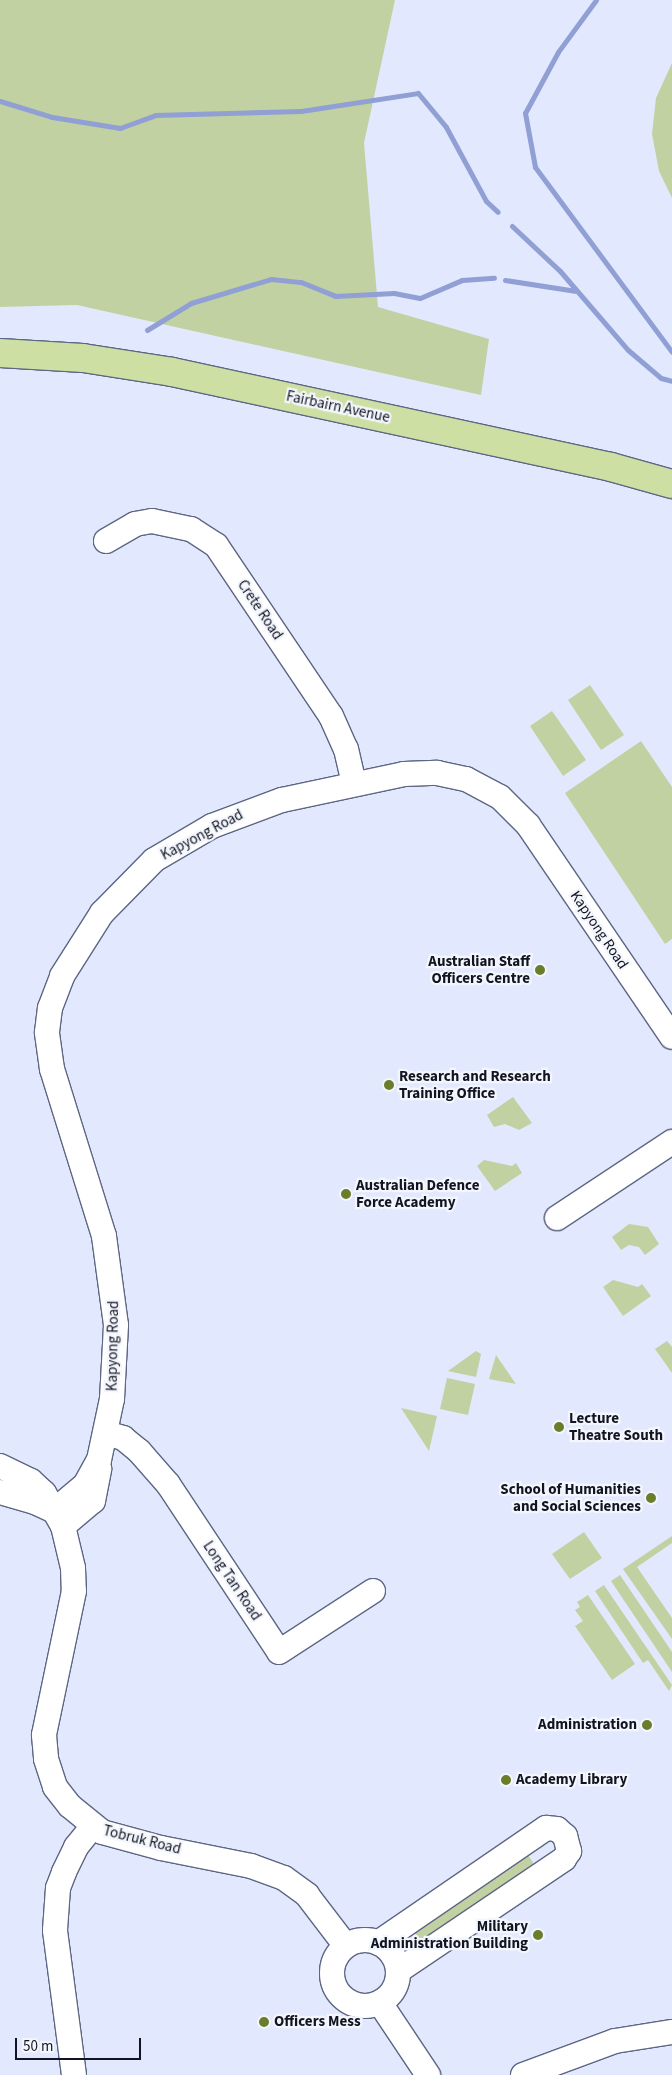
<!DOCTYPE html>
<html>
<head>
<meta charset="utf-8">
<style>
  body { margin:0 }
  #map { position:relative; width:672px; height:2075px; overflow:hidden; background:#e2e8fd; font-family:"Source Sans 3",sans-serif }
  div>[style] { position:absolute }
  .green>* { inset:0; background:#c2d1a2 }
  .stream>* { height:5px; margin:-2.5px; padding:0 2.5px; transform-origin:2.5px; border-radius:2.5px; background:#909fd4 }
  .roads { filter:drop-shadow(1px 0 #5d6683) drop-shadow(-1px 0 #5d6683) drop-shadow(0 1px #5d6683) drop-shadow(0 -1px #5d6683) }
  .minor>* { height:24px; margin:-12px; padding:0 12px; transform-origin:12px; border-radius:12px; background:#fff }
  .minor>.ring { margin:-12px; padding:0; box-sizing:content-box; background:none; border:24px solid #fff; border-radius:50% }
  .major>* { height:28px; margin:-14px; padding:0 14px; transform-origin:14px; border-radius:14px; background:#cedfa4 }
  .dots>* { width:14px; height:14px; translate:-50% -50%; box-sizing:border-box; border:2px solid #f4f6fd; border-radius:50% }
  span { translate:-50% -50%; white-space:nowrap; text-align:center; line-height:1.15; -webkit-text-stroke:4.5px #f4f6fd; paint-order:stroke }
  .street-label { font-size:15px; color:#121521 }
  .poi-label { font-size:15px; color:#121521; font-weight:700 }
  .right { translate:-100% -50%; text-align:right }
  .left { translate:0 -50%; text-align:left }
  .scale { position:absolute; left:15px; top:2038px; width:126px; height:22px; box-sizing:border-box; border:2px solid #121521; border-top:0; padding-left:6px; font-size:15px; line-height:18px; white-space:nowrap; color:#121521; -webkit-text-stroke:4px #f4f6fd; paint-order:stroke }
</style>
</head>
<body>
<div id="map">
  <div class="green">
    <i style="clip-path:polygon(0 0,395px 0,364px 143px,378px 307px,489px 339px,481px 395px,77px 305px,0 307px)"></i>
    <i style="clip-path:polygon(672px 63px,672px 198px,659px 171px,652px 134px,656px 98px)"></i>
    <i style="clip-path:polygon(590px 685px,624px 735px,601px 750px,568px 700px)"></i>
    <i style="clip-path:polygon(552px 711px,586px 760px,563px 776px,530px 726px)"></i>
    <i style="clip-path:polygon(641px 741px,672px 787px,672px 939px,665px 944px,565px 793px)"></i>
    <i style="clip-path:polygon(513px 1097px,532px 1123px,519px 1130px,505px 1124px,494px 1127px,487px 1115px)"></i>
    <i style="clip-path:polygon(484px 1160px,512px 1166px,516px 1163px,522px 1173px,495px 1191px,477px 1166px)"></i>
    <i style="clip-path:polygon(629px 1224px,648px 1227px,659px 1244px,645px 1255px,639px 1247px,629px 1245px,621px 1250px,612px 1237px)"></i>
    <i style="clip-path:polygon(613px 1280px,638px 1287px,642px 1284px,651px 1296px,623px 1316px,603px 1287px)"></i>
    <i style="clip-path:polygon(667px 1341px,672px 1347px,672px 1373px,655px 1349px)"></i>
    <i style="clip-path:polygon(476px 1351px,481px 1354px,476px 1377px,448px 1371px)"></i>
    <i style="clip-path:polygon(496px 1355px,516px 1384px,489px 1379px)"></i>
    <i style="clip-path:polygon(447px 1378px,475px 1384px,468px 1415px,440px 1409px)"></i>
    <i style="clip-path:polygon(401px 1408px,437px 1416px,429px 1451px)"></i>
    <i style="clip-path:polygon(584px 1532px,602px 1558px,570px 1579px,552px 1554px)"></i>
    <i style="clip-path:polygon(672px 1536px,672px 1543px,637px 1567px,672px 1618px,672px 1639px,623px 1569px)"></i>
    <i style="clip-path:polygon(620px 1575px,672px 1652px,672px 1672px,611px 1581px)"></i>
    <i style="clip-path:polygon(604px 1585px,672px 1685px,669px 1691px,648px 1660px,643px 1663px,595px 1591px)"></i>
    <i style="clip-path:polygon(588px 1595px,635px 1664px,612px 1680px,575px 1626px,583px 1621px,575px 1610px,580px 1607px,577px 1602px)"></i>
    <i style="clip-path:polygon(524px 1849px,538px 1870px,421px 1942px,413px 1930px)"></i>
  </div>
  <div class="stream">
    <i style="left:596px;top:0;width:64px;rotate:126.2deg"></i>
    <i style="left:558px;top:52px;width:69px;rotate:118.4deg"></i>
    <i style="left:525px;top:113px;width:55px;rotate:79.5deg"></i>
    <i style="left:535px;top:167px;width:230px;rotate:53.5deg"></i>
    <i style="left:0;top:101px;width:54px;rotate:17.1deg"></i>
    <i style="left:52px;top:117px;width:69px;rotate:9.2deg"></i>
    <i style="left:120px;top:128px;width:37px;rotate:-20deg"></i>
    <i style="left:155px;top:115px;width:146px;rotate:-1.6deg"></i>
    <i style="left:301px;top:111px;width:118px;rotate:-8.7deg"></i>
    <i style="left:418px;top:93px;width:44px;rotate:50.5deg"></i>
    <i style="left:446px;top:127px;width:84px;rotate:61.6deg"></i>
    <i style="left:486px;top:201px;width:16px;rotate:43deg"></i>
    <i style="left:512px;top:226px;width:66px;rotate:43.2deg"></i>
    <i style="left:560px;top:271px;width:104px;rotate:49.3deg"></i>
    <i style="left:628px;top:350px;width:43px;rotate:40.3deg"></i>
    <i style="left:661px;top:378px;width:11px;rotate:15deg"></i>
    <i style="left:505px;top:280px;width:72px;rotate:8.8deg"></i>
    <i style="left:147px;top:330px;width:52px;rotate:-31.5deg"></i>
    <i style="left:191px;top:303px;width:84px;rotate:-16.7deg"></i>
    <i style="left:271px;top:279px;width:30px;rotate:6deg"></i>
    <i style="left:301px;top:282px;width:37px;rotate:22deg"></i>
    <i style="left:335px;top:296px;width:59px;rotate:-2.9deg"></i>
    <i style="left:394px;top:293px;width:26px;rotate:11deg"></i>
    <i style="left:420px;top:298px;width:46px;rotate:-23.2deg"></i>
    <i style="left:462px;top:280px;width:32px;rotate:-4deg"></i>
  </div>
  <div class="roads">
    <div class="minor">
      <i style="left:106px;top:541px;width:34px;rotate:-30deg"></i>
      <i style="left:135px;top:524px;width:17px;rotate:-10deg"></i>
      <i style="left:152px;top:521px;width:40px;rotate:12deg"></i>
      <i style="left:191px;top:529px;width:30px;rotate:33deg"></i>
      <i style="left:216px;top:545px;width:206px;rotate:56.1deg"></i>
      <i style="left:331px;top:716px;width:36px;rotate:66deg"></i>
      <i style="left:346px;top:749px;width:36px;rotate:77deg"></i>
      <i style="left:557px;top:1218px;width:138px;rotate:-33.5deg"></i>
      <i style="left:106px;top:1433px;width:18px;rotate:16deg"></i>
      <i style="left:123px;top:1438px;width:21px;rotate:39deg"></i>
      <i style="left:139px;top:1451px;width:44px;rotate:48.7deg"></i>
      <i style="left:168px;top:1484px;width:201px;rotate:56.5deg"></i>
      <i style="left:279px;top:1652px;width:112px;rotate:-33deg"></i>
      <i style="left:0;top:1466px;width:34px;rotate:26deg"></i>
      <i style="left:31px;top:1481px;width:18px;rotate:43deg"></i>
      <i style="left:44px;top:1493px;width:38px;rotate:60deg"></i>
      <i style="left:63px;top:1526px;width:43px;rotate:76.6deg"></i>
      <i style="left:73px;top:1568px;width:23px;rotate:88deg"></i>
      <i style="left:74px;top:1591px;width:147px;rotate:101.8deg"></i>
      <i style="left:44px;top:1735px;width:24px;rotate:85deg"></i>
      <i style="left:46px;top:1759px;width:29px;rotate:72deg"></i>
      <i style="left:55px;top:1787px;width:24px;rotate:52deg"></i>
      <i style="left:70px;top:1806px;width:41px;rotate:39.1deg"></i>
      <i style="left:102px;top:1832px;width:61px;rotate:15.2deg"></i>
      <i style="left:161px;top:1848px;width:92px;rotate:11.3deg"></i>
      <i style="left:251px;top:1866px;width:35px;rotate:20deg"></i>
      <i style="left:284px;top:1878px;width:29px;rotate:36deg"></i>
      <i style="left:307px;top:1895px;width:64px;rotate:52.6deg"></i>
      <i style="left:0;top:1492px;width:36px;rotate:16deg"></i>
      <i style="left:35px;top:1502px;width:21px;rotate:25deg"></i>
      <i style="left:54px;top:1511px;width:40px;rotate:-40deg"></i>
      <i style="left:85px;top:1485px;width:29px;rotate:-61deg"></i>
      <i style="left:99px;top:1460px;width:62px;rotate:-78deg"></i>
      <i style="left:112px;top:1399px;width:74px;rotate:-86.9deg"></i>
      <i style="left:116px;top:1325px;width:90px;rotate:-97.7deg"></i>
      <i style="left:104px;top:1236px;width:175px;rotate:-107.3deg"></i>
      <i style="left:52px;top:1069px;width:37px;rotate:-98deg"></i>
      <i style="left:47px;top:1032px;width:24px;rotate:-83deg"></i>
      <i style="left:50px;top:1008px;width:34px;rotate:-69deg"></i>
      <i style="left:62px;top:976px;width:75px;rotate:-57.6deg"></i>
      <i style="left:102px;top:913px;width:74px;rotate:-45.5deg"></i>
      <i style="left:154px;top:860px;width:67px;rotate:-30.4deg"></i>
      <i style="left:212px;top:826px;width:75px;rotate:-20.4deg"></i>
      <i style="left:282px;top:800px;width:125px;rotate:-12deg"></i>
      <i style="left:404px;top:774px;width:33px;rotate:-2deg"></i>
      <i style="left:437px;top:773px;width:30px;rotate:12deg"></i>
      <i style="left:466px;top:779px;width:38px;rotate:28deg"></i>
      <i style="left:500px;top:797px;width:40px;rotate:45deg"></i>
      <i style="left:528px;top:825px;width:256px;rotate:55.8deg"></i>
      <i style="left:63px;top:1526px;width:39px;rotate:-40deg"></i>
      <i style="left:93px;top:1501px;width:33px;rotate:-79deg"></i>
      <i class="ring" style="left:332px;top:1940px;width:42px;height:42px"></i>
      <i style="left:378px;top:1943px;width:204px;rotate:-34.4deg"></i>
      <i style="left:546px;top:1828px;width:11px;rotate:5deg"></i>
      <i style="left:557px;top:1829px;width:11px;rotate:41deg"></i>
      <i style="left:565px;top:1836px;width:16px;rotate:75deg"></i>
      <i style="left:569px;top:1851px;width:9px;rotate:122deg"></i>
      <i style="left:564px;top:1859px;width:200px;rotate:146deg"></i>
      <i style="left:380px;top:2003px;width:87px;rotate:56.3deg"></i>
      <i style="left:74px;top:2075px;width:146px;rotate:-97.5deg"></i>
      <i style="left:55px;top:1930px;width:42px;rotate:-85.9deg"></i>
      <i style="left:58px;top:1888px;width:17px;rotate:-69deg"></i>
      <i style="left:64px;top:1872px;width:28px;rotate:-64deg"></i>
      <i style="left:76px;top:1847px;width:27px;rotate:-51deg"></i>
      <i style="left:523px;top:2075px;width:98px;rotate:-20.3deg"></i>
      <i style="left:615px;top:2041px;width:58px;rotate:-9deg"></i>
    </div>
    <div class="major">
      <i style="left:0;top:353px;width:83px;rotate:3.4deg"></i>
      <i style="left:83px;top:358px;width:90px;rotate:8.9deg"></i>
      <i style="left:172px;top:372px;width:449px;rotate:12.2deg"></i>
      <i style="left:611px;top:467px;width:63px;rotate:15.6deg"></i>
    </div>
  </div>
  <div class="dots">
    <i style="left:540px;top:970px;background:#697d2d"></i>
    <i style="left:389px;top:1085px;background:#697d2d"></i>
    <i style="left:346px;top:1194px;background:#697d2d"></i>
    <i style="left:559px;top:1427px;background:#697d2d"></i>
    <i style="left:651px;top:1498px;background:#697d2d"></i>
    <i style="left:647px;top:1725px;background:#697d2d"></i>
    <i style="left:506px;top:1780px;background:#697d2d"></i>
    <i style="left:538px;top:1935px;background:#697d2d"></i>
    <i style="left:264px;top:2022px;background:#697d2d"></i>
  </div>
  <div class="street-label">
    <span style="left:338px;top:407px;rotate:12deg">Fairbairn Avenue</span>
    <span style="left:260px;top:610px;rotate:56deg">Crete Road</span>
    <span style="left:202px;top:835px;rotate:-28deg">Kapyong Road</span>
    <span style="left:599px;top:930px;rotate:56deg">Kapyong Road</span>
    <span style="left:113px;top:1346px;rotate:-89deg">Kapyong Road</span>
    <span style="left:232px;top:1581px;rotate:56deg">Long Tan Road</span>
    <span style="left:142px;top:1840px;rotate:14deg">Tobruk Road</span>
  </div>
  <div class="poi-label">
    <span class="right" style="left:530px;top:970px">Australian Staff<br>Officers Centre</span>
    <span class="left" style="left:399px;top:1085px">Research and Research<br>Training Office</span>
    <span class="left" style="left:356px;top:1194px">Australian Defence<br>Force Academy</span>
    <span class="left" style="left:569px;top:1427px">Lecture<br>Theatre South</span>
    <span class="right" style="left:641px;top:1498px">School of Humanities<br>and Social Sciences</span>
    <span class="right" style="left:637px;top:1725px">Administration</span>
    <span class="left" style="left:516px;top:1780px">Academy Library</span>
    <span class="right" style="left:528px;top:1935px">Military<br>Administration Building</span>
    <span class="left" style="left:274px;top:2022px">Officers Mess</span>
  </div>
  <div class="scale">50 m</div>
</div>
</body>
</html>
